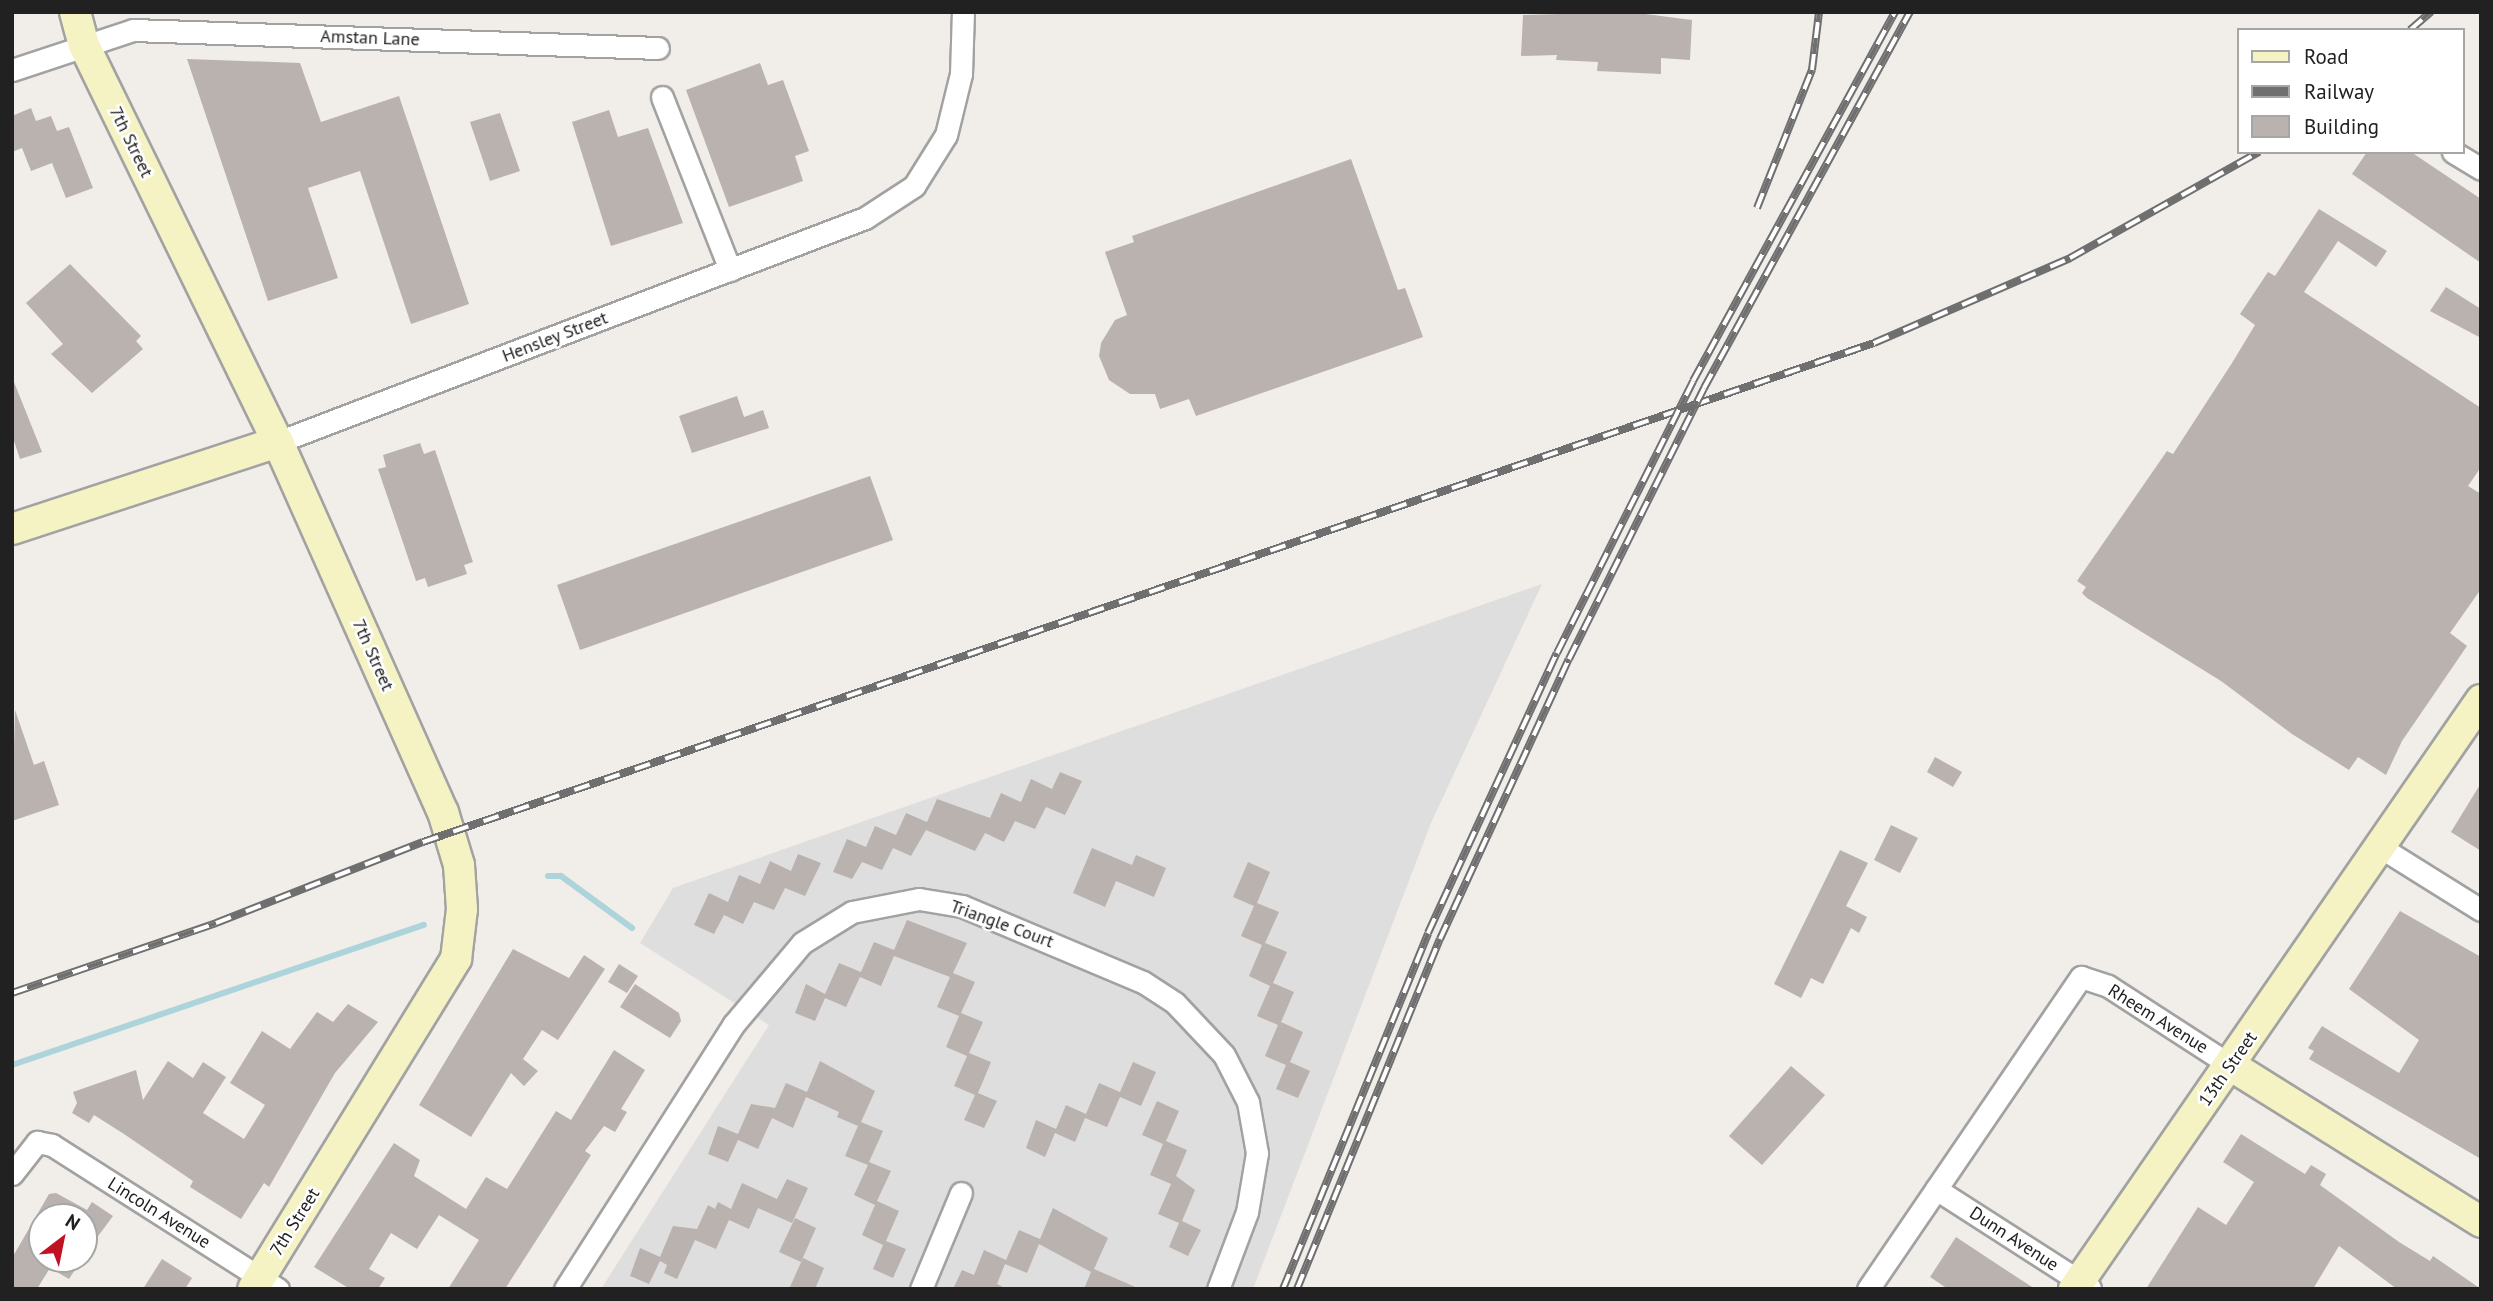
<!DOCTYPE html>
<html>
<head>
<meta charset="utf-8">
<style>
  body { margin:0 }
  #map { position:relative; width:2493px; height:1301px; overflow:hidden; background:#f1ede9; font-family:"PT Sans",sans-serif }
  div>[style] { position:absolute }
  .residential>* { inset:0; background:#dfdede }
  .stream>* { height:6px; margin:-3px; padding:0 3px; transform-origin:3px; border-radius:3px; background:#add4da }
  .building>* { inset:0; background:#bab2ae }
  .roads { filter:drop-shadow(2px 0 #a2a2a2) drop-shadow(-2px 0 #a2a2a2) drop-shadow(0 2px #a2a2a2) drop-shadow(0 -2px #a2a2a2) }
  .street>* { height:21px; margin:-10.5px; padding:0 10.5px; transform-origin:10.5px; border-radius:10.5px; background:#fff }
  .secondary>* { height:30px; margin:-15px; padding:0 15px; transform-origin:15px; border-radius:15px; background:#f5f3c3 }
  .rail>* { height:8px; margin-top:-4px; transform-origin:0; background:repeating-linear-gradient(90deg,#fff 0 16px,#6f6f6f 0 32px); box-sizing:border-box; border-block:2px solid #6f6f6f }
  span { translate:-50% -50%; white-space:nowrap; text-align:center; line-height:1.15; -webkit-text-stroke:5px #fff; paint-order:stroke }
  .street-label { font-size:18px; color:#212121 }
  .frame { position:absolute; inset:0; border:14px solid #212121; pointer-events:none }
  .legend { position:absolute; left:2237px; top:28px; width:228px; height:126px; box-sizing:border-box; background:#fff; border:2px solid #a6a6a6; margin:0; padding:9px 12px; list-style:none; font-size:21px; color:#212121 }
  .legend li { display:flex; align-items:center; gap:14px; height:35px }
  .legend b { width:35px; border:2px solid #a6a6a6 }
  .north { position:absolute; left:28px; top:1203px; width:70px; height:70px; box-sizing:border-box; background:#fff; border:2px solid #a6a6a6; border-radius:50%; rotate:32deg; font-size:19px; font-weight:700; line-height:28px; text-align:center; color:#212121 }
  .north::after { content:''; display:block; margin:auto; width:24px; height:32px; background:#c01222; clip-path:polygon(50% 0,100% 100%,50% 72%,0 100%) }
</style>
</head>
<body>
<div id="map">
  <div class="residential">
    <i style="clip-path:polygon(1542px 584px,1431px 823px,1253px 1289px,601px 1289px,769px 1025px,640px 943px,673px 888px)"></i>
  </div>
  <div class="stream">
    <i style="left:548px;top:876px;width:13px"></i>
    <i style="left:561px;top:876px;width:88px;rotate:36.2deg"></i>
    <i style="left:12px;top:1065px;width:435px;rotate:-18.8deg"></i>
  </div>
  <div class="building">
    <i style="clip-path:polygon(1630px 12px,1692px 20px,1690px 60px,1661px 58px,1661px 74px,1597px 71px,1598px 62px,1556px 60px,1557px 55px,1521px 56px,1523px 15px)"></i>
    <i style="clip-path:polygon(187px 59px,300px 63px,321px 122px,399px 96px,469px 304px,411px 324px,360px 171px,308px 188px,338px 278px,268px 301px)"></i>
    <i style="clip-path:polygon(760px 63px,768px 85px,783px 80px,809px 151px,795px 156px,803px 181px,729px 207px,686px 90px)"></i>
    <i style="clip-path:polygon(31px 108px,36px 121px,51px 116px,57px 131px,69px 127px,93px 188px,66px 198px,52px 163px,31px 171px,22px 148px,12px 152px,12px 116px)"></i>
    <i style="clip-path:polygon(609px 110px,618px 137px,648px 128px,683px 223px,611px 246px,572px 122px)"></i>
    <i style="clip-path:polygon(500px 113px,520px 171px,490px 181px,470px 122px)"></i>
    <i style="clip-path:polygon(2367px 152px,2411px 152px,2481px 199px,2481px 263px,2352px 174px)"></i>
    <i style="clip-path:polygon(1351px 159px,1398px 290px,1405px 288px,1423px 337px,1196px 416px,1189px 399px,1160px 409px,1155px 394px,1130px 394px,1109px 380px,1099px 356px,1101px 343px,1115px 320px,1127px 315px,1105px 252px,1134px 242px,1132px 236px)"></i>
    <i style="clip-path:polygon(2319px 209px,2387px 251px,2376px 267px,2338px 241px,2304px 292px,2481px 408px,2481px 467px,2468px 486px,2481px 494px,2481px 589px,2450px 633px,2467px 646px,2402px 741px,2386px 775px,2358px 757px,2349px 770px,2292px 734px,2221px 681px,2087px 598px,2082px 593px,2086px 587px,2077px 581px,2167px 451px,2173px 454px,2232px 363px,2255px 325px,2240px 314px,2268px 272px,2275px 276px)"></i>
    <i style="clip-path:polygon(70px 264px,141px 336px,136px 341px,143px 349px,92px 393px,51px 354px,63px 344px,26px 303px)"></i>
    <i style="clip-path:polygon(2446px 287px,2481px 309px,2481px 338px,2430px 311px)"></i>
    <i style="clip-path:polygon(12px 377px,42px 452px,20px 459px,12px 435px)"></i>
    <i style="clip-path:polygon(737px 396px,744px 417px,763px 410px,769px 428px,692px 453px,679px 416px)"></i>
    <i style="clip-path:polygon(420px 443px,424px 454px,435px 450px,473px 562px,464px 565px,467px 574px,428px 587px,425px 578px,416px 581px,378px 469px,386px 467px,383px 455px)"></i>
    <i style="clip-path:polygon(870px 476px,893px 540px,580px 650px,557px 585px)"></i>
    <i style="clip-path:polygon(15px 710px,34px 765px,44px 761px,59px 805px,12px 821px)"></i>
    <i style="clip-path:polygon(1935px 757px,1962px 772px,1953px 787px,1927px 772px)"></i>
    <i style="clip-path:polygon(1060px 772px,1082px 781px,1065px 815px,1046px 807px,1035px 829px,1015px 821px,1004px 842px,985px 833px,975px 851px,926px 830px,911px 856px,893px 848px,882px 870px,862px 862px,852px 879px,833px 872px,847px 839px,866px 847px,875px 826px,896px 835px,906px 813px,927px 822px,937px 799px,990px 818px,1001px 793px,1021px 802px,1031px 779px,1052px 789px)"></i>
    <i style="clip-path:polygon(2481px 783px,2481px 851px,2451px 832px)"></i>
    <i style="clip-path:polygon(1891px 825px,1918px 838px,1900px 873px,1874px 860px)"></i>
    <i style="clip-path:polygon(1092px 848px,1132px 865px,1136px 855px,1166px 868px,1154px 897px,1116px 881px,1105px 907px,1073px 893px)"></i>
    <i style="clip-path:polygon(1840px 850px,1868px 863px,1846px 906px,1867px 917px,1859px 933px,1851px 928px,1823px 984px,1811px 978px,1801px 998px,1774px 984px)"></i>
    <i style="clip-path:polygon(798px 854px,821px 863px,805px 896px,785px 888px,774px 910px,754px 902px,743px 924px,724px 915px,714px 934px,694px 925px,709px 893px,728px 902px,739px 875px,760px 884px,770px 861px,791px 871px)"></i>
    <i style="clip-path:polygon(1248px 862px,1270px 872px,1257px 903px,1279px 912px,1265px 943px,1287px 952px,1273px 983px,1294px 992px,1281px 1022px,1303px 1032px,1290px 1062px,1310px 1071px,1298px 1098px,1276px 1089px,1286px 1065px,1265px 1056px,1278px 1025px,1257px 1016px,1270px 986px,1249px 976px,1262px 945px,1241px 936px,1254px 906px,1233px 897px)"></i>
    <i style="clip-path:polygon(2400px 911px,2481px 957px,2481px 1159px,2309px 1059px,2314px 1051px,2308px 1048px,2322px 1026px,2399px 1073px,2419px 1040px,2349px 989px)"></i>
    <i style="clip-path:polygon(907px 920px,967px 943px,953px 973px,975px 982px,961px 1013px,983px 1022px,969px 1053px,991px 1062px,978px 1093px,997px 1101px,984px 1128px,964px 1120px,975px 1095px,954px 1086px,967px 1056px,946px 1047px,959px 1016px,937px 1007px,950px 977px,894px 956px,881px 986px,860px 977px,846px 1007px,825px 998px,815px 1021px,795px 1013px,806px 984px,825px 994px,839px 963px,861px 972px,874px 942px,894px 950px)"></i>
    <i style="clip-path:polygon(513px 949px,569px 978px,584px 955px,605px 969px,558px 1040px,542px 1030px,523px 1059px,538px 1071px,524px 1086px,511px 1073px,471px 1137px,419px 1105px)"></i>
    <i style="clip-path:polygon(619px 964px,638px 976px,627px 993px,608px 982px)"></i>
    <i style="clip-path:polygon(635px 984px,679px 1013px,681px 1021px,670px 1038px,620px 1007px)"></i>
    <i style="clip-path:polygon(348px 1004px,378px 1022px,335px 1073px,269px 1187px,264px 1183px,241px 1219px,190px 1187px,193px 1181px,124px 1134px,94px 1115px,89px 1123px,72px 1113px,77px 1103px,73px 1092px,136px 1070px,143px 1100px,168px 1061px,193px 1078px,203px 1062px,226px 1077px,203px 1113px,244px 1139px,265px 1105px,230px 1083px,262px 1031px,290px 1049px,317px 1012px,333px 1022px)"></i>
    <i style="clip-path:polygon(614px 1050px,645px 1070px,621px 1109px,627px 1112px,615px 1132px,604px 1126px,585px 1151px,591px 1155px,505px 1289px,448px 1289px,479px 1240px,439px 1215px,417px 1249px,391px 1233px,369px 1269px,385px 1278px,378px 1289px,350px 1289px,314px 1267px,394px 1143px,420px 1160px,414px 1176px,466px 1209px,486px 1177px,507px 1189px,556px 1111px,571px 1120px)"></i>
    <i style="clip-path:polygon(820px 1061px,875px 1091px,861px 1122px,883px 1131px,869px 1162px,891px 1171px,877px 1201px,899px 1211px,886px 1241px,906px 1249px,893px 1278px,873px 1269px,883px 1245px,862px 1235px,875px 1205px,854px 1195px,868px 1165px,845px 1156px,858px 1126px,837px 1117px,839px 1112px,806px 1097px,793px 1128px,772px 1118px,758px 1149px,738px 1140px,728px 1162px,708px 1154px,718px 1126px,738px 1134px,751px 1104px,775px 1108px,786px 1083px,807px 1092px)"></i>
    <i style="clip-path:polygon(1133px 1062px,1156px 1072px,1141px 1106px,1120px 1097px,1107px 1127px,1085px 1118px,1075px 1142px,1055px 1133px,1045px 1157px,1026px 1148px,1036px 1120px,1056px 1129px,1066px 1105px,1086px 1114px,1099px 1083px,1120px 1092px)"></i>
    <i style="clip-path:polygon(1791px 1066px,1825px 1095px,1762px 1165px,1729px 1136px)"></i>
    <i style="clip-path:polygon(1157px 1101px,1179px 1111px,1166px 1141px,1187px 1150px,1176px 1176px,1195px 1190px,1182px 1221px,1201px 1230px,1188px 1256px,1169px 1247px,1179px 1223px,1158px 1214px,1171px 1184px,1150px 1175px,1163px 1144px,1142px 1135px)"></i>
    <i style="clip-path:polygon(2241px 1134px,2305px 1174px,2311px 1165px,2326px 1174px,2320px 1185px,2399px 1242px,2430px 1261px,2433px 1256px,2481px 1289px,2397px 1289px,2339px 1246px,2313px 1289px,2146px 1289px,2198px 1207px,2226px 1225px,2254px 1182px,2223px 1162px)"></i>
    <i style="clip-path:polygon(787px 1179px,808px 1188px,792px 1223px,758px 1208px,749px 1229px,729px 1220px,716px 1249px,695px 1240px,677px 1279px,664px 1273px,667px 1265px,660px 1261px,649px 1284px,630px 1276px,640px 1248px,660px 1257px,673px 1226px,697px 1229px,708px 1205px,715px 1209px,718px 1202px,731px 1209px,742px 1183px,777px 1199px)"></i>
    <i style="clip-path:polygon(56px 1193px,87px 1210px,92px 1202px,113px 1216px,84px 1255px,84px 1217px,42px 1217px,42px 1259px,82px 1259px,69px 1279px,50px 1268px,37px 1289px,12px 1289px,12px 1258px,49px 1194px)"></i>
    <i style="clip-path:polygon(1053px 1208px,1108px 1238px,1094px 1269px,1140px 1289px,1084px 1289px,1091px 1272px,1039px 1244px,1027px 1273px,1005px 1264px,997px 1284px,1007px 1289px,953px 1289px,962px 1270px,974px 1275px,984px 1250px,1006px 1260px,1019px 1230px,1040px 1239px)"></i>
    <i style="clip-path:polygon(795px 1218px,816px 1228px,801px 1262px,779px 1252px)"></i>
    <i style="clip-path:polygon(1956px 1237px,2009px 1272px,2035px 1289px,1948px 1289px,1930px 1277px)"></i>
    <i style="clip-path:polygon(803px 1258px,824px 1268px,815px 1289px,789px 1289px)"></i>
    <i style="clip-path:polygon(162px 1259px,192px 1278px,185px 1289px,143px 1289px)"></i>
  </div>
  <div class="roads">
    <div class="street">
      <i style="left:12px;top:70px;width:127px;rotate:-18.3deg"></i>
      <i style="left:133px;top:30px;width:525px;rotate:1.96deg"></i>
      <i style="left:662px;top:97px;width:186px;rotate:68.5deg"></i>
      <i style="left:2453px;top:152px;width:33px;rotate:31deg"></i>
      <i style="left:278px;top:442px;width:628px;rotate:-20.89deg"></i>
      <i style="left:865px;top:218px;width:59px;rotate:-33.1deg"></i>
      <i style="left:914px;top:186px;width:60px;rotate:-57.9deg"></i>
      <i style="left:946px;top:135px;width:63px;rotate:-76.2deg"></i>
      <i style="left:961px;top:74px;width:62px;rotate:-88.2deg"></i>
      <i style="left:2380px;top:847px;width:119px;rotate:32deg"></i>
      <i style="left:12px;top:1174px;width:41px;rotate:-52deg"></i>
      <i style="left:37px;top:1142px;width:15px;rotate:11deg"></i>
      <i style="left:52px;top:1145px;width:268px;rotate:32.5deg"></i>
      <i style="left:1936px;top:1189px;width:183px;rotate:32.7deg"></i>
      <i style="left:565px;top:1289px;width:313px;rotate:-57.5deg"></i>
      <i style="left:733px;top:1025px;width:107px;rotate:-49.9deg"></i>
      <i style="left:802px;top:943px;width:59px;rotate:-31.8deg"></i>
      <i style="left:852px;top:912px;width:68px;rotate:-11deg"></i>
      <i style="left:919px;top:899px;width:44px;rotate:9.2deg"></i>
      <i style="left:962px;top:906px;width:196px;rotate:22.8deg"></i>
      <i style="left:1143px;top:982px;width:38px;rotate:33deg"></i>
      <i style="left:1175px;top:1003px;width:71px;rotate:46.7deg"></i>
      <i style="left:1224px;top:1055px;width:53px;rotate:62.9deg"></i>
      <i style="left:1248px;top:1102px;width:52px;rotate:80deg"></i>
      <i style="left:1257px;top:1153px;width:60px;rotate:99.6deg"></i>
      <i style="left:1247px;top:1212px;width:82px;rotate:110.6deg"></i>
      <i style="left:921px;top:1289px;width:104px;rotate:-67.4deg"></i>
      <i style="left:1868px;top:1289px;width:378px;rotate:-55.7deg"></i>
      <i style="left:2081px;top:977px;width:28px;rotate:18deg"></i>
      <i style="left:2108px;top:986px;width:145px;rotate:32.9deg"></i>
    </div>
    <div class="secondary">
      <i style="left:75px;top:12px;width:34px;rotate:75deg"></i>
      <i style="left:84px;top:45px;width:442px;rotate:64deg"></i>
      <i style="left:278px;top:442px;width:405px;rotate:66deg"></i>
      <i style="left:443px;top:812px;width:55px;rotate:73.2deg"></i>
      <i style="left:459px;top:865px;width:44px;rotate:86.1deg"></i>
      <i style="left:462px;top:909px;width:50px;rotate:96.8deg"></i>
      <i style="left:456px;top:959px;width:387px;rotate:121.6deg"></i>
      <i style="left:12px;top:529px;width:280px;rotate:-18.1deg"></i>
      <i style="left:2230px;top:1065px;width:296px;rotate:32deg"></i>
      <i style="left:2074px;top:1289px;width:716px;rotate:-55.36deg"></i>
    </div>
  </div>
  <div class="rail">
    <i style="left:2410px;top:30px;width:28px;rotate:-41deg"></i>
    <i style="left:1757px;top:208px;width:149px;rotate:-68.3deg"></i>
    <i style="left:1812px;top:70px;width:58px;rotate:-83.1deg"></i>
    <i style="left:12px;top:993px;width:216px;rotate:-18.9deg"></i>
    <i style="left:216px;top:923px;width:222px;rotate:-21.4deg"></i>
    <i style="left:423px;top:842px;width:1534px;rotate:-18.98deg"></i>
    <i style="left:1874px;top:343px;width:214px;rotate:-23.4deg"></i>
    <i style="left:2070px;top:258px;width:217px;rotate:-29.3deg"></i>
    <i style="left:1283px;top:1289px;width:384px;rotate:-67.8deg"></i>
    <i style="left:1428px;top:933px;width:308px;rotate:-65.3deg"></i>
    <i style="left:1557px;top:653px;width:304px;rotate:-63.4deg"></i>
    <i style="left:1693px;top:381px;width:421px;rotate:-61.3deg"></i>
    <i style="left:1297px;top:1289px;width:378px;rotate:-67.8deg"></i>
    <i style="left:1440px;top:939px;width:308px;rotate:-65.3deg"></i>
    <i style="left:1569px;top:659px;width:303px;rotate:-63.5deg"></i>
    <i style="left:1704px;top:388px;width:429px;rotate:-61.3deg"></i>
  </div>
  <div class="street-label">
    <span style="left:370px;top:38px;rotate:2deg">Amstan Lane</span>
    <span style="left:131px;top:142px;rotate:64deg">7th Street</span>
    <span style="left:555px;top:337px;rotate:-21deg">Hensley Street</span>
    <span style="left:373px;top:655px;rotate:66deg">7th Street</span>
    <span style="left:1002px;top:924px;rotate:20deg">Triangle Court</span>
    <span style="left:2158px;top:1019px;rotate:32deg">Rheem Avenue</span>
    <span style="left:2228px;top:1069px;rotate:-55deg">13th Street</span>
    <span style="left:159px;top:1213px;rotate:32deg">Lincoln Avenue</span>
    <span style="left:295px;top:1222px;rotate:-58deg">7th Street</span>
    <span style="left:2014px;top:1239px;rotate:33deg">Dunn Avenue</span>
  </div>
  <div class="frame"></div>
  <ul class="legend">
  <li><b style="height:9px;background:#f5f3c3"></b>Road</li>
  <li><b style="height:9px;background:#6f6f6f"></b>Railway</li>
  <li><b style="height:19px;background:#bab2ae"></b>Building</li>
  </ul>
  <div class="north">N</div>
</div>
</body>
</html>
